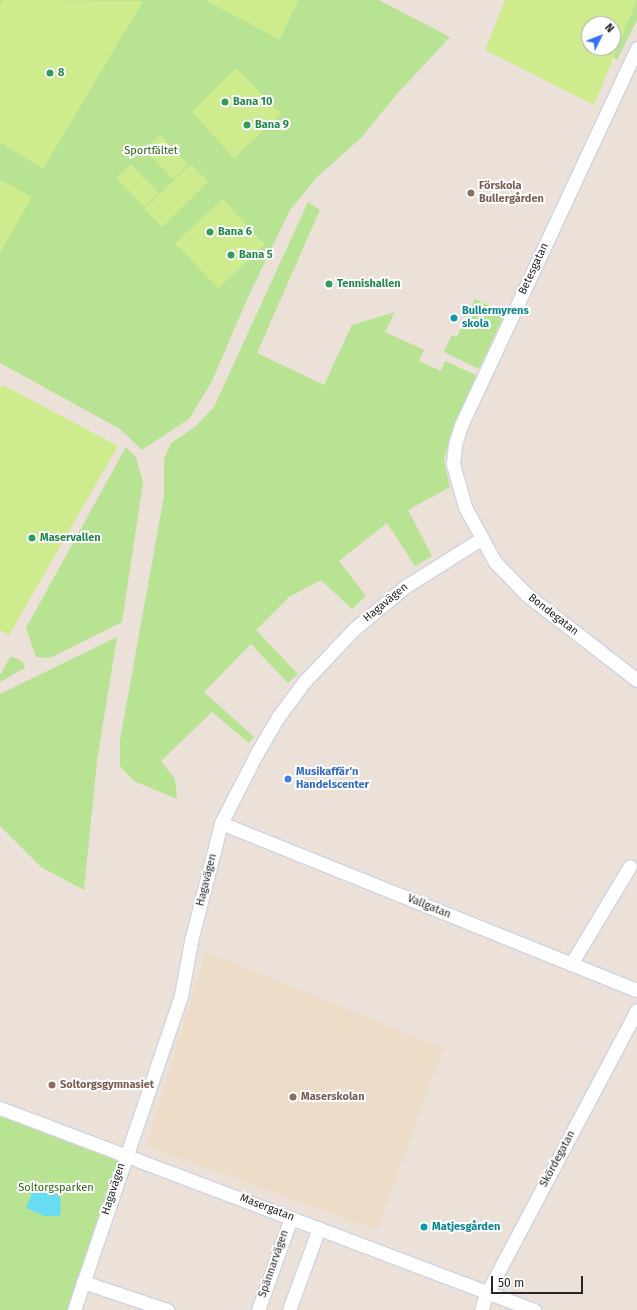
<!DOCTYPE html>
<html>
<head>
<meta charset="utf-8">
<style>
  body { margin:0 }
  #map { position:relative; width:637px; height:1310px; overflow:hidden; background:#ebe1d8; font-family:"Fira Sans",sans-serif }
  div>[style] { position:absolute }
  .education>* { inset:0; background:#eddcc7 }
  .green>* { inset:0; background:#b8e393 }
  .pitch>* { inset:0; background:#ceeb8e }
  .water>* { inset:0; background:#68dcf0 }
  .roads { filter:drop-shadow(1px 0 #ced4e1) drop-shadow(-1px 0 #ced4e1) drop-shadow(0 1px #ced4e1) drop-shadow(0 -1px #ced4e1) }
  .minor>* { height:13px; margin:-6.5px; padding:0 6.5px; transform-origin:6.5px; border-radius:6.5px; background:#fff }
  .dots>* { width:11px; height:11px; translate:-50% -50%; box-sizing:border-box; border:2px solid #fff; border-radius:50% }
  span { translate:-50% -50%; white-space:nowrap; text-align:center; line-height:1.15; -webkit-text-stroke:4px #fff; paint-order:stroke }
  .leisure-label { font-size:11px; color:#27864d; font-weight:700 }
  .left { translate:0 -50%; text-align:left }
  .park-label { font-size:11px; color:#316418 }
  .education-label { font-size:11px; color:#785e54; font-weight:700 }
  .street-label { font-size:11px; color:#272727 }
  .culture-label { font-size:11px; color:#0d838f; font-weight:700 }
  .shop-label { font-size:11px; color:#366cbe; font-weight:700 }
  .north { position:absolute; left:581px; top:16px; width:40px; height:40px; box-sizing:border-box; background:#fff; border:1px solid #a9a9a9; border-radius:50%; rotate:47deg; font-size:11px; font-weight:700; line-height:16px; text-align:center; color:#272727 }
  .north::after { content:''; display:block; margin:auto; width:14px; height:18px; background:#3471fc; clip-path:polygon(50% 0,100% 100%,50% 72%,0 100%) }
  .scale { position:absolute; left:491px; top:1276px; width:92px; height:18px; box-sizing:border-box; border:2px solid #272727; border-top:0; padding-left:5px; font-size:12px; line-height:14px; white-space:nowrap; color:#272727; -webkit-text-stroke:3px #fff; paint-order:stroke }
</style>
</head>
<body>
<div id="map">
  <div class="education">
    <i style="clip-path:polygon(206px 952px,443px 1048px,377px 1230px,146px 1146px)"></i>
  </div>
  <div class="green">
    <i style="clip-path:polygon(0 0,379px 0,450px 37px,396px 95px,362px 137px,316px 178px,290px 210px,249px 295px,211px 383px,189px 419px,142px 450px,120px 429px,0 363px)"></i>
    <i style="clip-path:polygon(637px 0,637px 20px,617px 60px,603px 48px,613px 48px,613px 24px,602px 24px)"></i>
    <i style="clip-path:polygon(308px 202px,320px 210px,257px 353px,324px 385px,352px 325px,395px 312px,385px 332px,424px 350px,419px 361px,441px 371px,445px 361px,476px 375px,451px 434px,444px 460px,450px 487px,408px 510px,432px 556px,415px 566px,387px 523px,339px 561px,366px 596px,352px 609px,321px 580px,289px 597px,256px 630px,298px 674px,288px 683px,251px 644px,204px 692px,254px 737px,249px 743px,212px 712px,161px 761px,175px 779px,177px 799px,134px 781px,120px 766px,120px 740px,164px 496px,164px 459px,171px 443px,195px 427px,214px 407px)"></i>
    <i style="clip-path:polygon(475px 299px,505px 313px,479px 369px,444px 352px,452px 335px,457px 337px)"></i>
    <i style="clip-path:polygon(126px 447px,136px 457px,143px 483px,122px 622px,50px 658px,36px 657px,26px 628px)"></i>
    <i style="clip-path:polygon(117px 637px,97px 761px,84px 890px,41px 867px,0 826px,0 694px)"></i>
    <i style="clip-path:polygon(11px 656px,23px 662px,25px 668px,0 682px,0 675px)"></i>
    <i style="clip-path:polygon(3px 1109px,126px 1154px,74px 1310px,0 1310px,0 1117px)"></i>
  </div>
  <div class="pitch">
    <i style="clip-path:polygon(3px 0,143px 1px,43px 169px,0 142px,0 5px)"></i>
    <i style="clip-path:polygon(205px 0,298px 0,280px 40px)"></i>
    <i style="clip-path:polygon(evenodd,505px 0,637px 0,594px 105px,485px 50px,505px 0,589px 24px,613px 24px,613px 48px,589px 48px,589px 24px)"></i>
    <i style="clip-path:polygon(236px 68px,281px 114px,234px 158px,192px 112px)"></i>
    <i style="clip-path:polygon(160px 135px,188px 164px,173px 179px,145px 150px)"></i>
    <i style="clip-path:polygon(131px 164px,159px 193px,144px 207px,116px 178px)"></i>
    <i style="clip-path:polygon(191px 164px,208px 182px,162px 227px,144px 209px)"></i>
    <i style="clip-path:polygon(0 179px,32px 197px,0 253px)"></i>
    <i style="clip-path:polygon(223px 199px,265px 245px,218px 288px,175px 243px)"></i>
    <i style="clip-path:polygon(3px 385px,118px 446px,9px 635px,0 630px,0 389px)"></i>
  </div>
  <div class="water">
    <i style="clip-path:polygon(38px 1190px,54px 1191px,61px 1199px,60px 1216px,44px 1216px,26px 1208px,32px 1193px)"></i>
  </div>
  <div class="roads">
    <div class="minor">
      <i style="left:637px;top:48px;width:416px;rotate:115deg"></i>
      <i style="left:461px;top:425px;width:21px;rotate:107deg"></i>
      <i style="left:455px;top:445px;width:19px;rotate:96deg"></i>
      <i style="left:453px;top:464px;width:45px;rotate:74.4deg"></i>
      <i style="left:465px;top:507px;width:63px;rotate:61.4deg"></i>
      <i style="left:495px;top:562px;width:46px;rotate:45.9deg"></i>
      <i style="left:527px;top:595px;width:139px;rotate:37.7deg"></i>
      <i style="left:221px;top:823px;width:448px;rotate:21.9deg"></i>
      <i style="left:571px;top:964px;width:114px;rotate:-59deg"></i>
      <i style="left:0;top:1108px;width:571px;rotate:20.72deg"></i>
      <i style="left:83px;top:1282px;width:89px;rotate:18.4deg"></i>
      <i style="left:74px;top:1310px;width:332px;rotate:-71.2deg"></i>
      <i style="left:181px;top:996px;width:56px;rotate:-79.7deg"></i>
      <i style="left:191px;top:941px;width:122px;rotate:-75.7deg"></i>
      <i style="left:221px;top:823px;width:79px;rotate:-62.8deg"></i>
      <i style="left:257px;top:753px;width:42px;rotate:-59.7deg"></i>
      <i style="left:278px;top:717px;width:44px;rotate:-53.4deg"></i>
      <i style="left:304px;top:682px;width:73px;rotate:-46.7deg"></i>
      <i style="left:354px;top:629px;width:67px;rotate:-39.6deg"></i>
      <i style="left:406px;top:586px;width:89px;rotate:-32.1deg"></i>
      <i style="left:258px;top:1310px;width:98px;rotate:-70.3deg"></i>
      <i style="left:289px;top:1310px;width:87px;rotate:-69.9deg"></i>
      <i style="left:481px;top:1310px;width:18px;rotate:-71deg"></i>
      <i style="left:487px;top:1293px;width:320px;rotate:-62.1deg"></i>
    </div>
  </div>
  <div class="dots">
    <i style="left:50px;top:73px;background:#2e9e5b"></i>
    <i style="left:225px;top:102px;background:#2e9e5b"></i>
    <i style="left:247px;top:125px;background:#2e9e5b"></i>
    <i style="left:471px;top:193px;background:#8d6e63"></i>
    <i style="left:210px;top:232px;background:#2e9e5b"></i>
    <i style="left:231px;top:255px;background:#2e9e5b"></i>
    <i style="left:329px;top:284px;background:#2e9e5b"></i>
    <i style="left:454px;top:318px;background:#0f9aa8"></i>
    <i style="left:32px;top:538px;background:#2e9e5b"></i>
    <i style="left:288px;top:779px;background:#3f7fe0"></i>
    <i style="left:52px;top:1085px;background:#8d6e63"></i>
    <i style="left:293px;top:1097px;background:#8d6e63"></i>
    <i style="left:424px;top:1227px;background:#0f9aa8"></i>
  </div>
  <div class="leisure-label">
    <span class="left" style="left:58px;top:73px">8</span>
    <span class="left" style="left:233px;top:102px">Bana 10</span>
    <span class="left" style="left:255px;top:125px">Bana 9</span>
    <span class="left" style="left:218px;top:232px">Bana 6</span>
    <span class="left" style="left:239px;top:255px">Bana 5</span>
    <span class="left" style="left:337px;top:284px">Tennishallen</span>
    <span class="left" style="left:40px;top:538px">Maservallen</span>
  </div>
  <div class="park-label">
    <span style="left:151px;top:151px">Sportfältet</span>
    <span style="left:56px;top:1188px">Soltorgsparken</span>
  </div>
  <div class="education-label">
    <span class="left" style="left:479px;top:193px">Förskola<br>Bullergården</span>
    <span class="left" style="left:60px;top:1085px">Soltorgsgymnasiet</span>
    <span class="left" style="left:301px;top:1097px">Maserskolan</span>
  </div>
  <div class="street-label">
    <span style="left:534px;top:269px;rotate:-65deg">Betesgatan</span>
    <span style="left:386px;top:603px;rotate:-40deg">Hagavägen</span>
    <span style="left:553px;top:615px;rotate:38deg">Bondegatan</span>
    <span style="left:207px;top:880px;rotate:-76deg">Hagavägen</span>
    <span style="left:429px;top:907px;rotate:22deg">Vallgatan</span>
    <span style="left:558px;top:1159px;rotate:-62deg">Skördegatan</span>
    <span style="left:114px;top:1189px;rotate:-72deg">Hagavägen</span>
    <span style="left:267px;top:1208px;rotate:21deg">Masergatan</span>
    <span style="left:274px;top:1264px;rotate:-71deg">Spännarvägen</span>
  </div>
  <div class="culture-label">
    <span class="left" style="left:462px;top:318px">Bullermyrens<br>skola</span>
    <span class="left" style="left:432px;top:1227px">Matjesgården</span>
  </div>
  <div class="shop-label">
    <span class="left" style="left:296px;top:779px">Musikaffär'n<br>Handelscenter</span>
  </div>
  <div class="north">N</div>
  <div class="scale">50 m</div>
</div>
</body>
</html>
